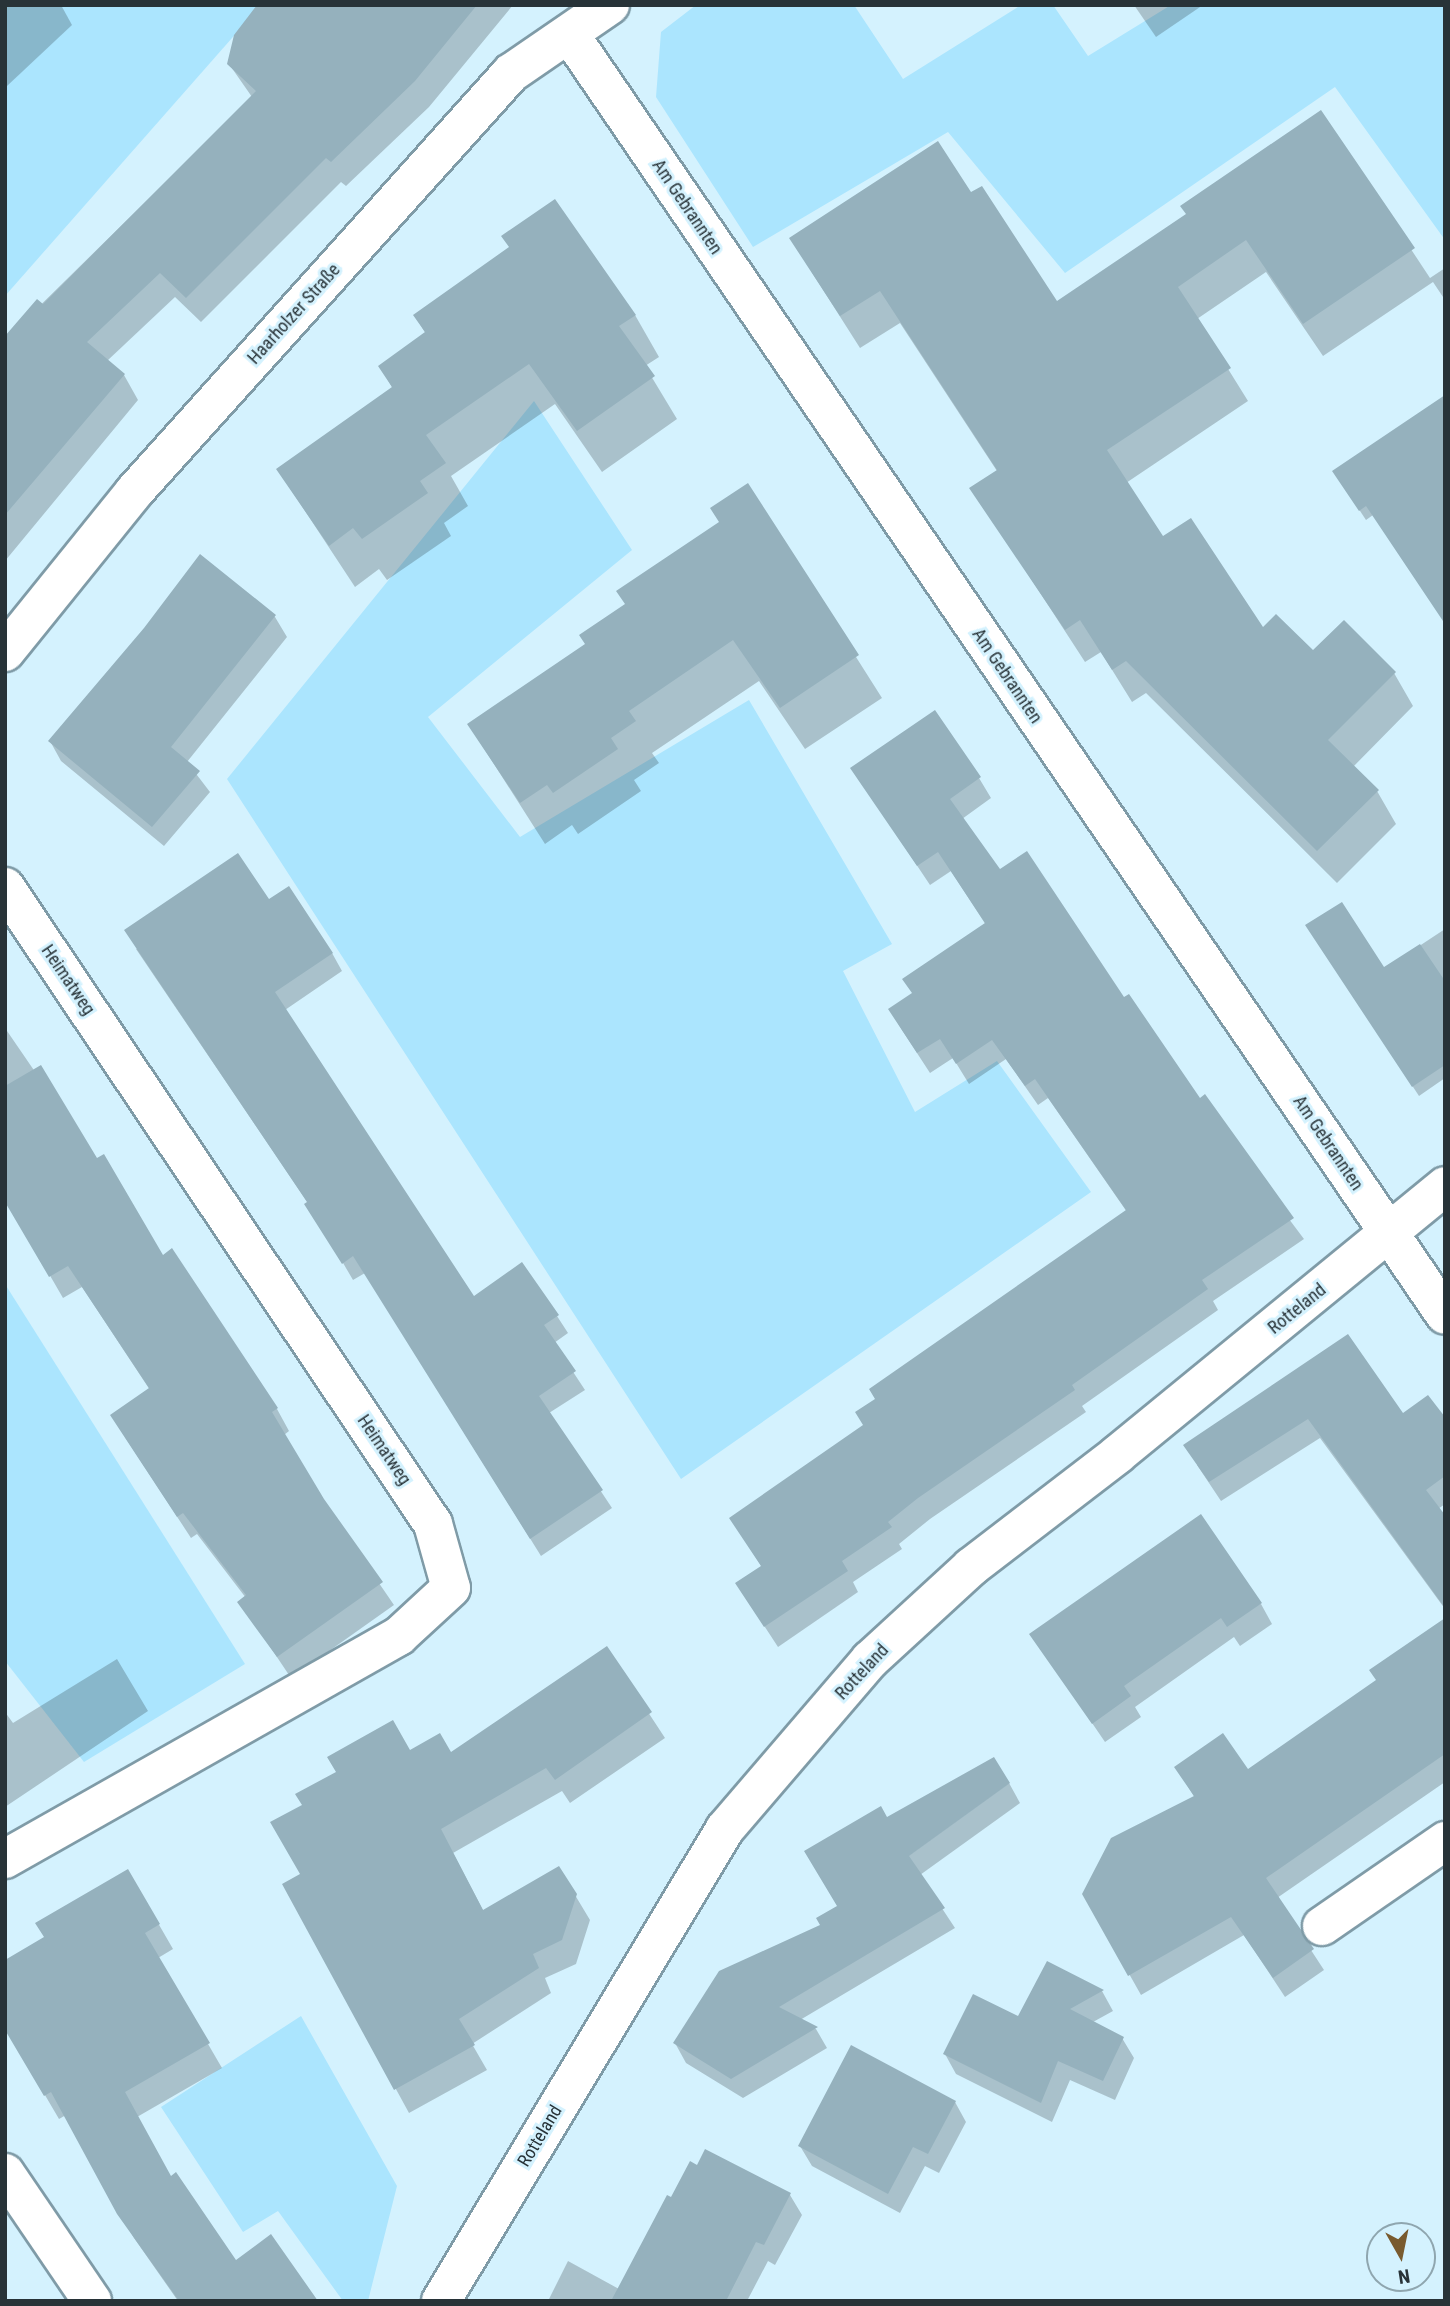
<!DOCTYPE html>
<html>
<head>
<meta charset="utf-8">
<style>
  body { margin:0 }
  #map { position:relative; width:1450px; height:2306px; overflow:hidden; background:#d4f2fe; font-family:"Roboto Condensed",sans-serif }
  div>[style] { position:absolute }
  .green>* { inset:0; background:#abe5fe }
  .shadow>* { inset:0; background:#0003 }
  .building>* { inset:0; background:#95b1bd }
  .roads { filter:drop-shadow(2px 0 #7f9ba7) drop-shadow(-2px 0 #7f9ba7) drop-shadow(0 2px #7f9ba7) drop-shadow(0 -2px #7f9ba7) }
  .minor>* { height:38px; margin:-19px; padding:0 19px; transform-origin:19px; border-radius:19px; background:#fff }
  span { translate:-50% -50%; white-space:nowrap; text-align:center; line-height:1.15; -webkit-text-stroke:6px #d4f2fe; paint-order:stroke }
  .street-label { font-size:18px; color:#283338 }
  .frame { position:absolute; inset:0; border:7px solid #283338; pointer-events:none }
  .north { position:absolute; left:1366px; top:2222px; width:70px; height:70px; box-sizing:border-box; background:#d4f2fe; border:2px solid #8fa6af; border-radius:50%; rotate:171deg; font-size:19px; font-weight:700; line-height:28px; text-align:center; color:#283338 }
  .north::after { content:''; display:block; margin:auto; width:24px; height:32px; background:#795b2f; clip-path:polygon(50% 0,100% 100%,50% 72%,0 100%) }
</style>
</head>
<body>
<div id="map">
  <div class="green">
    <i style="clip-path:polygon(5px 5px,261px 5px,5px 296px)"></i>
    <i style="clip-path:polygon(696px 5px,854px 5px,903px 79px,1021px 5px,1053px 5px,1088px 56px,1171px 5px,1445px 5px,1445px 240px,1335px 87px,1065px 273px,948px 132px,753px 247px,656px 97px,661px 32px)"></i>
    <i style="clip-path:polygon(534px 401px,632px 550px,428px 717px,520px 837px,749px 700px,892px 944px,843px 971px,915px 1112px,997px 1061px,1091px 1192px,681px 1479px,227px 779px)"></i>
    <i style="clip-path:polygon(5px 1284px,245px 1664px,84px 1762px,5px 1661px)"></i>
    <i style="clip-path:polygon(301px 2016px,397px 2186px,368px 2301px,343px 2301px,278px 2211px,243px 2232px,161px 2107px)"></i>
  </div>
  <div class="shadow">
    <i style="clip-path:polygon(5px 5px,61px 5px,72px 25px,7px 86px)"></i>
    <i style="clip-path:polygon(337px 5px,513px 5px,429px 107px,346px 186px,341px 182px,201px 322px,175px 297px,107px 361px,124px 375px,138px 400px,5px 561px,5px 340px,252px 97px,229px 64px)"></i>
    <i style="clip-path:polygon(1134px 5px,1203px 5px,1156px 37px)"></i>
    <i style="clip-path:polygon(1321px 113px,1430px 278px,1445px 268px,1445px 300px,1433px 282px,1323px 356px,1266px 272px,1197px 319px,1248px 401px,1126px 483px,1162px 538px,1263px 630px,1313px 653px,1394px 673px,1413px 706px,1353px 767px,1377px 791px,1396px 824px,1337px 883px,1146px 693px,1132px 702px,1101px 652px,1085px 662px,972px 488px,997px 471px,900px 323px,860px 348px,811px 271px,970px 194px,1056px 303px,1188px 215px)"></i>
    <i style="clip-path:polygon(635px 315px,659px 357px,645px 366px,677px 419px,602px 472px,555px 404px,451px 476px,468px 506px,444px 523px,451px 536px,387px 580px,379px 569px,355px 587px,278px 470px,393px 389px,380px 366px,426px 334px,415px 316px)"></i>
    <i style="clip-path:polygon(1445px 397px,1373px 515px,1366px 520px,1341px 482px)"></i>
    <i style="clip-path:polygon(747px 485px,882px 698px,805px 749px,759px 681px,652px 753px,659px 763px,634px 780px,641px 791px,578px 834px,572px 825px,545px 844px,469px 725px,586px 645px,721px 523px)"></i>
    <i style="clip-path:polygon(200px 557px,275px 617px,287px 637px,187px 762px,210px 792px,164px 846px,61px 761px,50px 741px,146px 629px)"></i>
    <i style="clip-path:polygon(852px 768px,979px 778px,991px 798px,962px 819px,999px 872px,1124px 999px,1304px 1239px,1213px 1301px,1218px 1310px,1082px 1406px,1086px 1412px,930px 1519px,899px 1544px,902px 1549px,853px 1582px,858px 1592px,778px 1647px,737px 1584px,762px 1567px,731px 1519px,865px 1426px,1127px 1212px,1048px 1098px,1038px 1105px,1006px 1059px,969px 1084px,953px 1058px,930px 1073px,902px 1030px,890px 1010px,913px 994px,986px 925px,951px 871px,930px 885px)"></i>
    <i style="clip-path:polygon(269px 901px,332px 953px,342px 971px,285px 1010px,474px 1299px,557px 1316px,568px 1333px,554px 1343px,585px 1390px,549px 1413px,612px 1508px,541px 1556px,365px 1273px,353px 1280px,308px 1203px,136px 949px)"></i>
    <i style="clip-path:polygon(1445px 929px,1445px 1078px,1419px 1096px,1313px 935px,1383px 970px)"></i>
    <i style="clip-path:polygon(5px 1028px,162px 1257px,277px 1409px,289px 1431px,284px 1435px,322px 1500px,394px 1605px,291px 1678px,240px 1602px,246px 1598px,197px 1534px,191px 1538px,125px 1437px,150px 1390px,82px 1287px,63px 1298px,12px 1210px,5px 1187px)"></i>
    <i style="clip-path:polygon(1347px 1336px,1402px 1416px,1445px 1420px,1445px 1504px,1438px 1509px,1445px 1518px,1445px 1609px,1320px 1438px,1221px 1501px,1197px 1465px)"></i>
    <i style="clip-path:polygon(1261px 1604px,1272px 1624px,1240px 1646px,1234px 1637px,1135px 1707px,1141px 1717px,1105px 1742px,1032px 1635px)"></i>
    <i style="clip-path:polygon(1445px 1620px,1445px 1782px,1277px 1898px,1324px 1970px,1285px 1997px,1244px 1935px,1141px 1995px,1084px 1894px,1195px 1798px,1176px 1767px,1248px 1772px,1377px 1682px)"></i>
    <i style="clip-path:polygon(606px 1648px,665px 1738px,570px 1803px,562px 1791px,453px 1853px,484px 1912px,575px 1895px,590px 1920px,576px 1964px,545px 1978px,551px 1993px,472px 2044px,487px 2070px,409px 2113px,284px 1884px,302px 1875px,409px 1752px,451px 1755px)"></i>
    <i style="clip-path:polygon(117px 1659px,148px 1711px,5px 1807px,5px 1712px,13px 1723px)"></i>
    <i style="clip-path:polygon(1009px 1783px,1020px 1803px,920px 1875px,955px 1928px,800px 2020px,816px 2029px,827px 2048px,743px 2098px,686px 2063px,675px 2043px,822px 1925px,839px 1906px)"></i>
    <i style="clip-path:polygon(128px 1871px,173px 1949px,158px 1958px,222px 2068px,137px 2117px,171px 2178px,236px 2262px,315px 2301px,178px 2301px,134px 2238px,66px 2115px,59px 2119px,5px 2027px,46px 1938px)"></i>
    <i style="clip-path:polygon(1047px 1964px,1102px 1991px,1113px 2011px,1093px 2022px,1122px 2038px,1134px 2058px,1115px 2100px,1070px 2080px,1052px 2122px,956px 2074px,945px 2054px,1019px 2018px)"></i>
    <i style="clip-path:polygon(955px 2102px,966px 2122px,939px 2173px,925px 2166px,900px 2213px,812px 2166px,800px 2146px)"></i>
    <i style="clip-path:polygon(790px 2195px,802px 2215px,775px 2265px,768px 2261px,747px 2301px,548px 2301px,568px 2261px,619px 2289px,672px 2200px)"></i>
  </div>
  <div class="building">
    <i style="clip-path:polygon(257px 5px,477px 5px,415px 81px,331px 162px,326px 158px,186px 298px,160px 273px,87px 342px,125px 374px,5px 515px,5px 336px,37px 299px,43px 304px,256px 91px,227px 64px,234px 35px)"></i>
    <i style="clip-path:polygon(1321px 110px,1415px 248px,1303px 324px,1246px 240px,1178px 287px,1231px 368px,1107px 450px,1163px 536px,1191px 518px,1263px 627px,1276px 614px,1313px 650px,1344px 620px,1396px 672px,1328px 740px,1379px 790px,1317px 851px,1126px 661px,1112px 670px,1080px 620px,1065px 630px,969px 488px,997px 470px,880px 291px,840px 316px,789px 238px,938px 141px,971px 192px,982px 186px,1057px 301px,1186px 214px,1180px 206px)"></i>
    <i style="clip-path:polygon(555px 199px,636px 315px,619px 326px,655px 376px,577px 431px,529px 364px,426px 435px,446px 463px,420px 481px,428px 493px,362px 539px,353px 528px,329px 546px,276px 469px,392px 387px,378px 366px,425px 332px,413px 315px,509px 247px,501px 236px)"></i>
    <i style="clip-path:polygon(1445px 395px,1445px 624px,1366px 506px,1359px 511px,1332px 471px)"></i>
    <i style="clip-path:polygon(748px 483px,859px 655px,780px 708px,733px 640px,629px 711px,636px 721px,611px 738px,618px 749px,553px 793px,547px 785px,520px 803px,467px 724px,585px 644px,579px 635px,625px 604px,616px 591px,719px 522px,710px 508px)"></i>
    <i style="clip-path:polygon(200px 554px,276px 615px,171px 747px,200px 771px,152px 827px,48px 741px,144px 628px)"></i>
    <i style="clip-path:polygon(935px 710px,981px 777px,950px 799px,1000px 869px,1027px 851px,1124px 997px,1129px 994px,1200px 1098px,1205px 1094px,1294px 1218px,1202px 1280px,1208px 1289px,1072px 1385px,1075px 1390px,918px 1498px,888px 1522px,892px 1527px,842px 1561px,848px 1571px,764px 1627px,735px 1583px,761px 1566px,729px 1518px,863px 1425px,855px 1412px,875px 1399px,869px 1389px,1126px 1210px,1035px 1079px,1025px 1086px,992px 1040px,956px 1064px,940px 1039px,917px 1053px,888px 1009px,912px 993px,902px 979px,985px 923px,938px 852px,917px 866px,850px 768px)"></i>
    <i style="clip-path:polygon(238px 853px,269px 899px,289px 886px,333px 953px,275px 992px,474px 1296px,522px 1262px,559px 1315px,544px 1325px,576px 1371px,539px 1396px,603px 1490px,530px 1539px,353px 1256px,342px 1264px,304px 1204px,307px 1202px,124px 930px)"></i>
    <i style="clip-path:polygon(1342px 902px,1384px 967px,1420px 944px,1445px 981px,1445px 1065px,1412px 1087px,1305px 925px)"></i>
    <i style="clip-path:polygon(41px 1065px,97px 1158px,104px 1154px,163px 1255px,172px 1248px,278px 1408px,272px 1412px,324px 1499px,383px 1582px,277px 1657px,237px 1602px,246px 1595px,183px 1513px,177px 1517px,110px 1415px,149px 1388px,68px 1266px,49px 1277px,5px 1202px,5px 1086px)"></i>
    <i style="clip-path:polygon(1348px 1334px,1403px 1413px,1428px 1395px,1445px 1417px,1445px 1476px,1426px 1490px,1445px 1515px,1445px 1608px,1308px 1419px,1209px 1482px,1183px 1445px)"></i>
    <i style="clip-path:polygon(1201px 1514px,1262px 1603px,1227px 1627px,1221px 1618px,1124px 1686px,1131px 1696px,1092px 1724px,1029px 1634px)"></i>
    <i style="clip-path:polygon(1445px 1618px,1445px 1754px,1266px 1878px,1314px 1949px,1273px 1978px,1231px 1917px,1128px 1976px,1082px 1894px,1111px 1838px,1194px 1796px,1174px 1767px,1223px 1733px,1248px 1769px,1376px 1680px,1369px 1670px)"></i>
    <i style="clip-path:polygon(607px 1646px,652px 1712px,555px 1780px,546px 1768px,441px 1829px,483px 1910px,559px 1866px,577px 1894px,562px 1940px,533px 1954px,539px 1968px,459px 2019px,475px 2045px,394px 2090px,282px 1884px,300px 1874px,270px 1822px,302px 1805px,295px 1794px,336px 1772px,327px 1757px,393px 1720px,410px 1750px,440px 1733px,451px 1752px)"></i>
    <i style="clip-path:polygon(994px 1757px,1010px 1783px,909px 1856px,945px 1908px,779px 2007px,818px 2027px,731px 2079px,673px 2043px,719px 1971px,820px 1925px,816px 1918px,837px 1906px,804px 1851px,881px 1806px,887px 1817px)"></i>
    <i style="clip-path:polygon(128px 1869px,160px 1924px,145px 1933px,210px 2043px,125px 2092px,171px 2176px,176px 2172px,236px 2260px,271px 2234px,318px 2301px,179px 2301px,117px 2214px,51px 2092px,44px 2096px,5px 2030px,5px 1960px,44px 1937px,35px 1923px)"></i>
    <i style="clip-path:polygon(1047px 1961px,1104px 1990px,1070px 2009px,1124px 2037px,1103px 2081px,1058px 2061px,1041px 2103px,943px 2054px,973px 1994px,1018px 2016px)"></i>
    <i style="clip-path:polygon(851px 2045px,956px 2101px,928px 2154px,913px 2147px,888px 2194px,798px 2146px)"></i>
    <i style="clip-path:polygon(705px 2149px,791px 2193px,764px 2245px,756px 2242px,726px 2301px,611px 2301px,667px 2195px,671px 2197px,690px 2161px,697px 2165px)"></i>
  </div>
  <div class="roads">
    <div class="minor">
      <i style="left:570px;top:35px;width:1550px;rotate:55.64deg"></i>
      <i style="left:5px;top:652px;width:206px;rotate:-51.1deg"></i>
      <i style="left:134px;top:492px;width:564px;rotate:-48.02deg"></i>
      <i style="left:511px;top:73px;width:120px;rotate:-34.5deg"></i>
      <i style="left:5px;top:887px;width:767px;rotate:56.1deg"></i>
      <i style="left:433px;top:1524px;width:66px;rotate:74.3deg"></i>
      <i style="left:451px;top:1588px;width:71px;rotate:137.3deg"></i>
      <i style="left:399px;top:1636px;width:453px;rotate:150.5deg"></i>
      <i style="left:1322px;top:1926px;width:150px;rotate:-34.6deg"></i>
      <i style="left:5px;top:2173px;width:155px;rotate:55.8deg"></i>
      <i style="left:441px;top:2301px;width:551px;rotate:-58.96deg"></i>
      <i style="left:725px;top:1829px;width:223px;rotate:-49.4deg"></i>
      <i style="left:870px;top:1660px;width:137px;rotate:-42.6deg"></i>
      <i style="left:971px;top:1567px;width:185px;rotate:-37.5deg"></i>
      <i style="left:1118px;top:1454px;width:423px;rotate:-39.3deg"></i>
    </div>
  </div>
  <div class="street-label">
    <span style="left:687px;top:207px;rotate:56deg">Am Gebrannten</span>
    <span style="left:294px;top:314px;rotate:-48deg">Haarholzer Straße</span>
    <span style="left:1007px;top:676px;rotate:56deg">Am Gebrannten</span>
    <span style="left:68px;top:980px;rotate:56deg">Heimatweg</span>
    <span style="left:1328px;top:1143px;rotate:56deg">Am Gebrannten</span>
    <span style="left:1297px;top:1309px;rotate:-39deg">Rotteland</span>
    <span style="left:384px;top:1450px;rotate:56deg">Heimatweg</span>
    <span style="left:862px;top:1672px;rotate:-47deg">Rotteland</span>
    <span style="left:540px;top:2136px;rotate:-59deg">Rotteland</span>
  </div>
  <div class="frame"></div>
  <div class="north">N</div>
</div>
</body>
</html>
